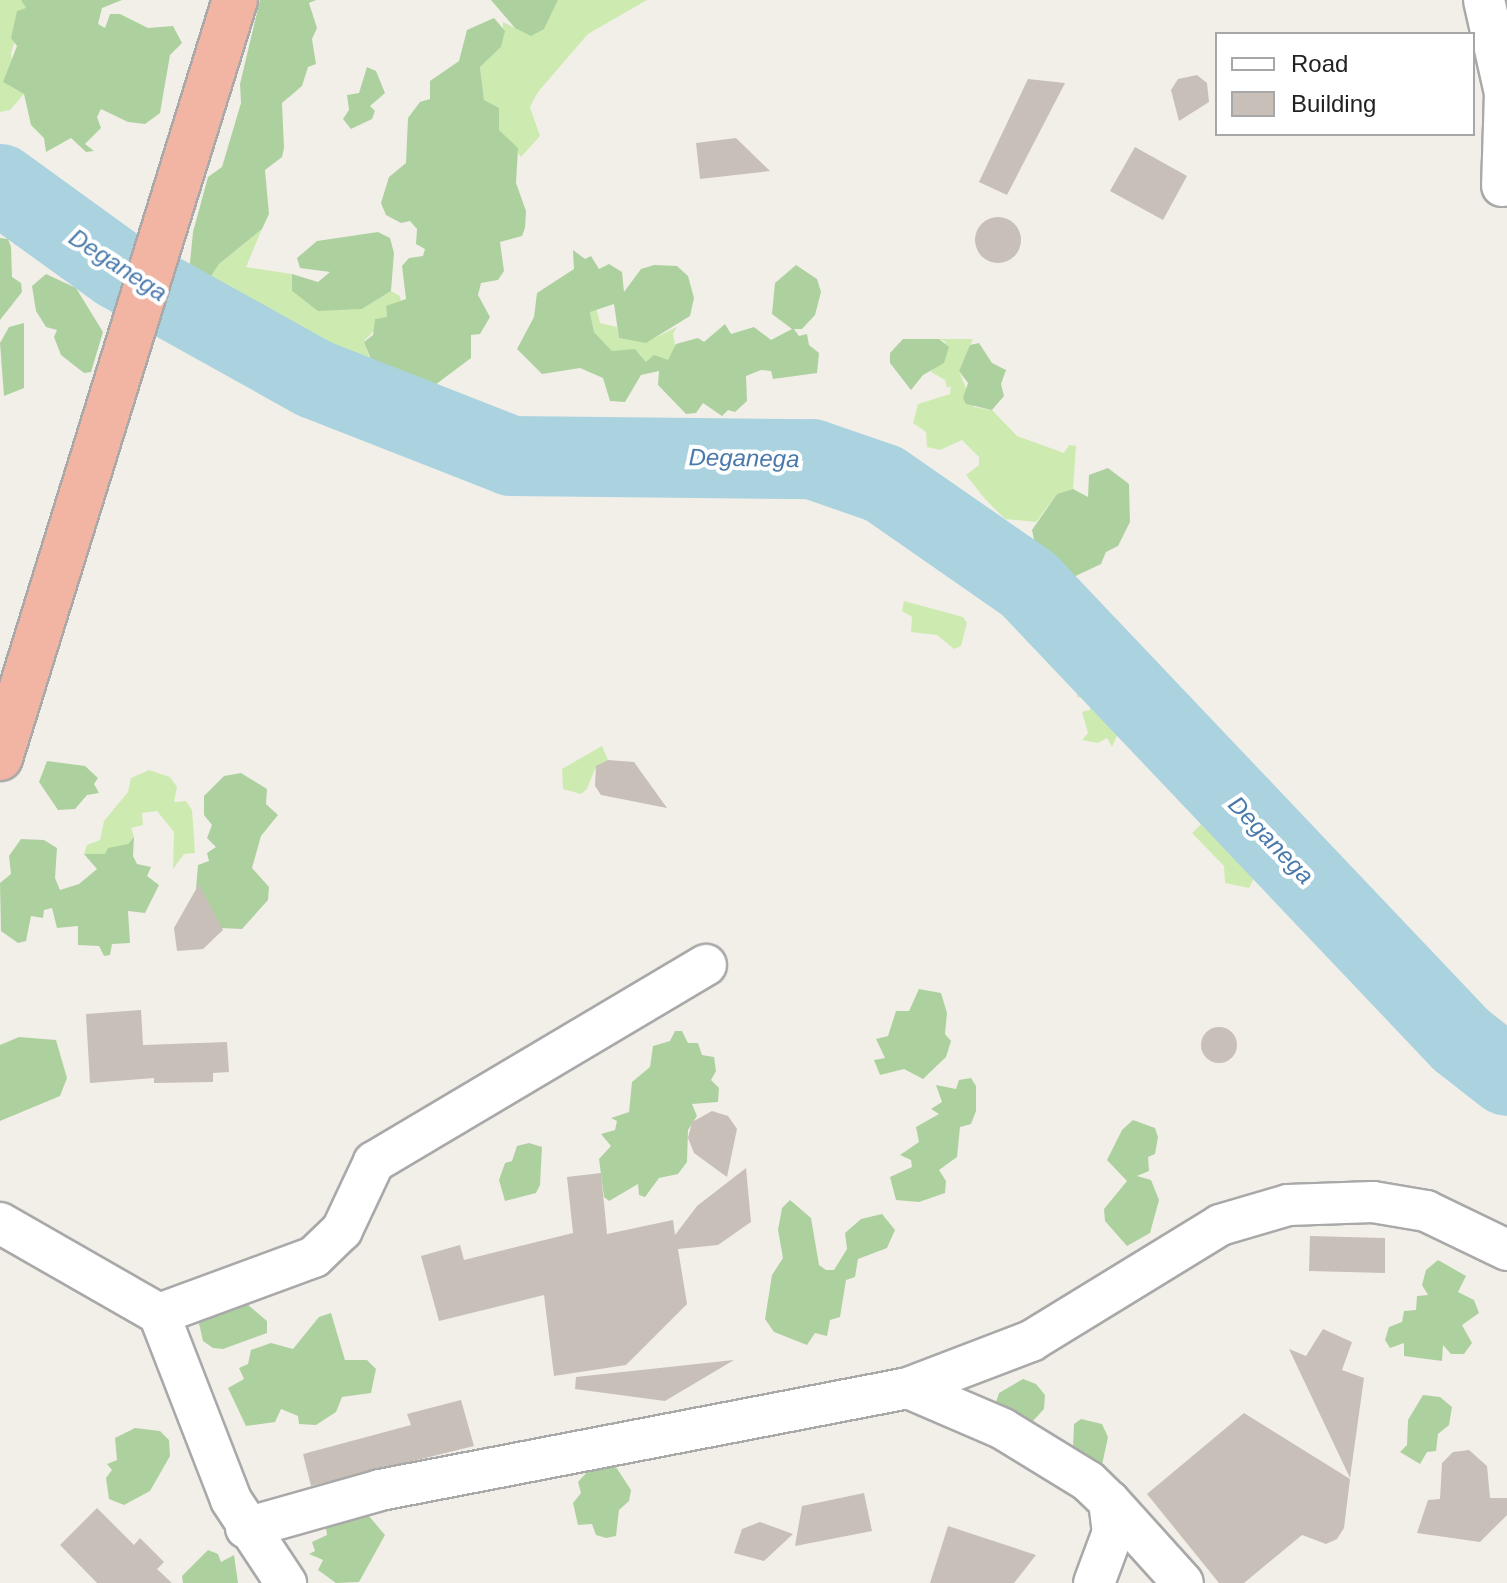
<!DOCTYPE html>
<html>
<head>
<meta charset="utf-8">
<style>
  body { margin:0 }
  #map { position:relative; width:1507px; height:1583px; overflow:hidden; background:#f2efe9; font-family:Arial,sans-serif }
  div>[style] { position:absolute }
  .grass>* { inset:0; background:#cdebb0 }
  .forest>* { inset:0; background:#add19e }
  .river>* { height:80px; margin:-40px; padding:0 40px; transform-origin:40px; border-radius:40px; background:#aad3df }
  .building>* { inset:0; background:#c7bfb8 }
  .round { border-radius:50% }
  .roads { filter:drop-shadow(2px 0 #a9a9a9) drop-shadow(-2px 0 #a9a9a9) drop-shadow(0 2px #a9a9a9) drop-shadow(0 -2px #a9a9a9) }
  .minor>* { height:40px; margin:-20px; padding:0 20px; transform-origin:20px; border-radius:20px; background:#fff }
  .trunk>* { height:44px; margin:-22px; padding:0 22px; transform-origin:22px; border-radius:22px; background:#f2b4a3 }
  span { translate:-50% -50%; white-space:nowrap; text-align:center; line-height:1.15; -webkit-text-stroke:8px #fff; paint-order:stroke }
  .water-label { font-size:24px; color:#4a7aab; font-style:italic }
  .legend { position:absolute; left:1215px; top:32px; width:260px; height:104px; box-sizing:border-box; background:#fff; border:2px solid #a7a7a7; margin:0; padding:10px 14px; list-style:none; font-size:24px; color:#222 }
  .legend li { display:flex; align-items:center; gap:16px; height:40px }
  .legend b { width:40px; border:2px solid #a7a7a7 }
</style>
</head>
<body>
<div id="map">
  <div class="grass">
    <i style="clip-path:polygon(0 0,21px 0,26px 8px,11px 53px,13px 68px,3px 82px,24px 94px,10px 110px,0 112px)"></i>
    <i style="clip-path:polygon(558px 0,647px 0,588px 34px,538px 92px,530px 107px,540px 136px,521px 157px,499px 130px,499px 108px,484px 101px,480px 67px,501px 47px,503px 22px,515px 28px,549px 18px)"></i>
    <i style="clip-path:polygon(262px 229px,246px 267px,292px 274px,292px 291px,318px 310px,362px 309px,391px 291px,400px 296px,401px 303px,386px 306px,387px 317px,364px 341px,371px 363px,309px 353px,300px 341px,251px 329px,233px 307px,208px 291px,191px 295px,183px 291px,180px 285px,189px 273px,210px 278px,219px 264px)"></i>
    <i style="clip-path:polygon(596px 307px,600px 323px,617px 327px,619px 338px,646px 342px,677px 327px,673px 334px,676px 349px,668px 360px,645px 363px,640px 354px,612px 351px,594px 332px,590px 312px)"></i>
    <i style="clip-path:polygon(939px 339px,973px 339px,959px 371px,974px 407px,992px 410px,1017px 436px,1064px 453px,1069px 445px,1076px 446px,1073px 489px,1057px 494px,1036px 522px,1005px 519px,985px 499px,966px 475px,979px 465px,979px 457px,962px 440px,940px 450px,927px 447px,926px 432px,913px 423px,918px 404px,950px 394px,951px 386px,947px 388px,945px 380px,931px 372px,946px 342px)"></i>
    <i style="clip-path:polygon(904px 601px,963px 617px,967px 623px,961px 646px,954px 649px,937px 635px,911px 632px,912px 617px,902px 611px)"></i>
    <i style="clip-path:polygon(1094px 676px,1126px 714px,1112px 747px,1107px 738px,1098px 743px,1082px 740px,1088px 733px,1082px 712px,1090px 710px,1091px 699px,1077px 697px,1077px 690px)"></i>
    <i style="clip-path:polygon(602px 746px,608px 760px,595px 769px,587px 789px,581px 794px,563px 789px,562px 769px)"></i>
    <i style="clip-path:polygon(149px 770px,170px 777px,177px 787px,174px 802px,186px 801px,192px 810px,195px 853px,184px 854px,173px 869px,174px 832px,157px 811px,142px 813px,143px 825px,131px 828px,134px 837px,128px 844px,106px 854px,84px 854px,87px 845px,100px 840px,104px 821px,128px 792px,131px 778px)"></i>
    <i style="clip-path:polygon(1211px 815px,1229px 822px,1235px 843px,1245px 850px,1255px 876px,1249px 888px,1225px 883px,1224px 866px,1192px 833px)"></i>
  </div>
  <div class="forest">
    <i style="clip-path:polygon(21px 0,122px 0,102px 8px,98px 24px,105px 28px,110px 14px,120px 14px,148px 28px,173px 26px,182px 43px,170px 55px,160px 113px,145px 124px,128px 122px,101px 109px,97px 117px,101px 128px,85px 144px,94px 151px,86px 152px,71px 138px,46px 152px,44px 138px,31px 125px,24px 94px,3px 82px,17px 46px,11px 38px,17px 11px,26px 8px)"></i>
    <i style="clip-path:polygon(260px 0,316px 0,309px 3px,317px 28px,312px 39px,316px 64px,308px 67px,302px 86px,282px 103px,284px 148px,282px 157px,265px 170px,269px 214px,262px 229px,219px 264px,210px 278px,197px 278px,189px 273px,193px 232px,208px 177px,222px 167px,241px 103px,240px 84px)"></i>
    <i style="clip-path:polygon(491px 0,558px 0,544px 29px,531px 36px,515px 28px)"></i>
    <i style="clip-path:polygon(494px 18px,505px 31px,501px 47px,480px 67px,484px 100px,499px 108px,499px 130px,518px 148px,516px 183px,526px 211px,525px 228px,522px 236px,500px 242px,504px 271px,498px 280px,481px 283px,478px 295px,490px 317px,480px 334px,471px 335px,471px 358px,419px 397px,408px 394px,396px 375px,376px 372px,364px 342px,373px 335px,375px 319px,387px 317px,386px 306px,406px 299px,402px 266px,409px 258px,423px 256px,425px 249px,416px 244px,417px 229px,410px 221px,401px 223px,386px 215px,381px 203px,389px 177px,406px 163px,408px 118px,420px 102px,430px 99px,430px 81px,459px 61px,467px 30px)"></i>
    <i style="clip-path:polygon(367px 67px,376px 71px,385px 93px,370px 106px,375px 111px,372px 119px,351px 129px,343px 119px,349px 110px,347px 95px,359px 93px)"></i>
    <i style="clip-path:polygon(378px 232px,390px 238px,394px 253px,391px 291px,362px 309px,318px 311px,292px 291px,292px 274px,318px 282px,330px 272px,300px 268px,297px 258px,317px 241px)"></i>
    <i style="clip-path:polygon(0 238px,8px 239px,11px 247px,12px 277px,21px 283px,22px 292px,0 320px)"></i>
    <i style="clip-path:polygon(573px 250px,585px 259px,591px 256px,599px 269px,609px 264px,622px 272px,624px 292px,641px 269px,654px 265px,677px 266px,688px 276px,694px 298px,690px 316px,646px 343px,619px 338px,614px 304px,590px 312px,594px 332px,612px 351px,635px 349px,646px 362px,654px 355px,668px 360px,676px 344px,698px 338px,704px 342px,725px 324px,731px 334px,754px 327px,771px 340px,792px 329px,772px 314px,775px 283px,796px 265px,817px 279px,821px 292px,815px 315px,802px 329px,794px 329px,799px 336px,807px 334px,809px 345px,819px 353px,817px 373px,773px 379px,771px 371px,761px 370px,746px 376px,747px 401px,735px 412px,728px 410px,722px 416px,703px 403px,696px 413px,686px 414px,658px 385px,659px 371px,641px 375px,625px 402px,610px 401px,603px 378px,580px 368px,542px 374px,517px 349px,534px 317px,537px 293px,574px 269px)"></i>
    <i style="clip-path:polygon(46px 274px,76px 288px,103px 332px,91px 372px,84px 373px,61px 355px,54px 337px,57px 330px,46px 327px,36px 311px,32px 286px)"></i>
    <i style="clip-path:polygon(24px 323px,24px 388px,4px 396px,0 343px,9px 327px)"></i>
    <i style="clip-path:polygon(903px 339px,939px 339px,949px 347px,944px 363px,923px 375px,911px 390px,890px 363px,890px 353px)"></i>
    <i style="clip-path:polygon(979px 343px,992px 363px,1006px 370px,1001px 384px,1004px 396px,992px 410px,966px 404px,963px 398px,968px 383px,959px 371px,970px 345px)"></i>
    <i style="clip-path:polygon(1108px 468px,1129px 484px,1130px 522px,1118px 546px,1106px 552px,1101px 564px,1065px 581px,1056px 578px,1038px 558px,1032px 530px,1057px 494px,1073px 489px,1088px 497px,1089px 475px)"></i>
    <i style="clip-path:polygon(47px 761px,85px 766px,98px 778px,94px 784px,99px 793px,87px 795px,75px 809px,58px 810px,39px 782px)"></i>
    <i style="clip-path:polygon(241px 773px,267px 789px,266px 804px,278px 815px,261px 836px,252px 868px,269px 887px,268px 900px,242px 929px,221px 928px,196px 889px,198px 865px,209px 861px,207px 853px,216px 847px,207px 838px,212px 825px,204px 815px,204px 796px,224px 776px)"></i>
    <i style="clip-path:polygon(134px 837px,133px 856px,137px 864px,151px 867px,147px 876px,159px 885px,145px 913px,128px 911px,130px 943px,112px 944px,110px 955px,104px 956px,99px 946px,78px 945px,78px 926px,57px 928px,52px 908px,44px 910px,43px 918px,31px 916px,26px 941px,18px 943px,1px 931px,0 883px,11px 874px,9px 856px,21px 839px,44px 840px,57px 848px,55px 878px,60px 890px,79px 884px,97px 869px,84px 854px,105px 854px,108px 848px,128px 844px)"></i>
    <i style="clip-path:polygon(919px 989px,941px 993px,947px 1013px,945px 1034px,951px 1041px,946px 1057px,923px 1079px,904px 1069px,880px 1075px,874px 1060px,885px 1058px,876px 1039px,888px 1036px,896px 1011px,909px 1011px)"></i>
    <i style="clip-path:polygon(675px 1031px,682px 1031px,688px 1043px,698px 1043px,702px 1055px,714px 1057px,716px 1071px,711px 1080px,719px 1088px,718px 1102px,692px 1104px,697px 1116px,688px 1130px,687px 1162px,678px 1174px,659px 1178px,645px 1197px,639px 1195px,638px 1184px,609px 1201px,604px 1197px,599px 1159px,611px 1146px,601px 1134px,615px 1130px,617px 1121px,611px 1118px,629px 1112px,632px 1082px,650px 1067px,653px 1046px,670px 1041px)"></i>
    <i style="clip-path:polygon(19px 1037px,56px 1040px,67px 1078px,60px 1096px,0 1121px,0 1045px)"></i>
    <i style="clip-path:polygon(971px 1078px,976px 1086px,976px 1111px,971px 1124px,960px 1127px,957px 1157px,939px 1170px,946px 1181px,945px 1193px,919px 1202px,896px 1200px,890px 1177px,912px 1167px,911px 1160px,900px 1155px,919px 1142px,916px 1127px,939px 1114px,931px 1109px,942px 1102px,936px 1085px,956px 1089px,959px 1080px)"></i>
    <i style="clip-path:polygon(1133px 1120px,1155px 1128px,1158px 1137px,1155px 1154px,1148px 1157px,1149px 1171px,1137px 1176px,1151px 1180px,1159px 1200px,1150px 1233px,1127px 1246px,1105px 1221px,1104px 1209px,1127px 1181px,1107px 1160px,1122px 1130px)"></i>
    <i style="clip-path:polygon(529px 1143px,542px 1147px,540px 1185px,536px 1193px,505px 1201px,499px 1180px,505px 1163px,512px 1161px,517px 1146px)"></i>
    <i style="clip-path:polygon(790px 1200px,811px 1218px,819px 1265px,826px 1270px,834px 1270px,847px 1249px,845px 1233px,861px 1219px,882px 1214px,895px 1230px,887px 1248px,858px 1259px,855px 1277px,846px 1280px,840px 1317px,830px 1320px,827px 1336px,815px 1333px,807px 1345px,774px 1332px,765px 1319px,772px 1275px,783px 1258px,778px 1230px,782px 1208px)"></i>
    <i style="clip-path:polygon(1438px 1260px,1466px 1276px,1458px 1292px,1474px 1300px,1479px 1313px,1462px 1325px,1472px 1343px,1464px 1354px,1451px 1354px,1443px 1345px,1442px 1361px,1404px 1356px,1404px 1343px,1390px 1348px,1385px 1340px,1389px 1327px,1402px 1322px,1404px 1311px,1416px 1310px,1417px 1296px,1428px 1295px,1422px 1285px,1426px 1270px)"></i>
    <i style="clip-path:polygon(240px 1298px,267px 1321px,267px 1333px,223px 1349px,213px 1348px,203px 1341px,198px 1319px)"></i>
    <i style="clip-path:polygon(331px 1313px,345px 1360px,367px 1360px,376px 1369px,371px 1393px,342px 1397px,336px 1412px,316px 1425px,299px 1424px,298px 1416px,281px 1409px,275px 1422px,246px 1426px,228px 1388px,244px 1379px,239px 1368px,248px 1364px,251px 1350px,271px 1343px,293px 1349px,319px 1317px)"></i>
    <i style="clip-path:polygon(1023px 1379px,1036px 1384px,1045px 1395px,1044px 1409px,1032px 1422px,1022px 1422px,995px 1405px,999px 1393px)"></i>
    <i style="clip-path:polygon(1423px 1395px,1440px 1397px,1452px 1407px,1449px 1425px,1438px 1434px,1436px 1451px,1427px 1452px,1420px 1464px,1400px 1452px,1407px 1445px,1408px 1420px)"></i>
    <i style="clip-path:polygon(1081px 1419px,1102px 1424px,1108px 1437px,1102px 1465px,1090px 1470px,1067px 1454px,1073px 1448px,1074px 1424px)"></i>
    <i style="clip-path:polygon(135px 1428px,160px 1431px,169px 1440px,170px 1456px,150px 1491px,124px 1505px,109px 1499px,106px 1478px,112px 1470px,107px 1464px,117px 1460px,115px 1438px)"></i>
    <i style="clip-path:polygon(616px 1467px,631px 1490px,629px 1501px,619px 1510px,616px 1536px,606px 1538px,596px 1535px,592px 1524px,578px 1525px,573px 1503px,581px 1493px,578px 1482px,588px 1471px)"></i>
    <i style="clip-path:polygon(363px 1509px,385px 1535px,359px 1582px,336px 1583px,318px 1570px,323px 1560px,309px 1554px,315px 1551px,312px 1542px,327px 1535px,325px 1522px,342px 1523px)"></i>
    <i style="clip-path:polygon(208px 1550px,218px 1554px,221px 1562px,234px 1555px,238px 1583px,183px 1583px,182px 1576px)"></i>
  </div>
  <div class="river">
    <i style="left:0;top:184px;width:147px;rotate:35.9deg"></i>
    <i style="left:119px;top:270px;width:224px;rotate:29.1deg"></i>
    <i style="left:315px;top:379px;width:211px;rotate:21.4deg"></i>
    <i style="left:511px;top:456px;width:301px;rotate:0.6deg"></i>
    <i style="left:812px;top:459px;width:76px;rotate:19.1deg"></i>
    <i style="left:884px;top:484px;width:175px;rotate:34.8deg"></i>
    <i style="left:1028px;top:584px;width:629px;rotate:46.48deg"></i>
    <i style="left:1461px;top:1040px;width:58px;rotate:38deg"></i>
  </div>
  <div class="building">
    <i style="clip-path:polygon(1197px 75px,1207px 83px,1209px 102px,1179px 121px,1171px 90px,1178px 79px)"></i>
    <i style="clip-path:polygon(1028px 79px,1065px 83px,1007px 195px,979px 182px)"></i>
    <i style="clip-path:polygon(736px 138px,770px 171px,700px 179px,696px 143px)"></i>
    <i style="clip-path:polygon(1135px 147px,1187px 176px,1163px 220px,1110px 191px)"></i>
    <i class="round" style="left:975px;top:217px;width:46px;height:46px"></i>
    <i style="clip-path:polygon(608px 760px,634px 762px,667px 808px,601px 795px,595px 786px,596px 766px)"></i>
    <i style="clip-path:polygon(199px 884px,223px 930px,203px 949px,177px 951px,174px 928px)"></i>
    <i style="clip-path:polygon(141px 1010px,143px 1045px,227px 1042px,229px 1072px,213px 1073px,213px 1082px,154px 1083px,154px 1078px,90px 1083px,86px 1014px)"></i>
    <i class="round" style="left:1201px;top:1027px;width:36px;height:36px"></i>
    <i style="clip-path:polygon(712px 1111px,728px 1116px,737px 1129px,727px 1177px,694px 1153px,688px 1138px,692px 1122px)"></i>
    <i style="clip-path:polygon(746px 1168px,751px 1222px,718px 1245px,678px 1249px,687px 1304px,626px 1365px,554px 1376px,544px 1295px,439px 1321px,421px 1256px,460px 1245px,464px 1260px,573px 1233px,567px 1177px,601px 1173px,607px 1234px,673px 1220px,675px 1235px,697px 1206px)"></i>
    <i style="clip-path:polygon(1310px 1236px,1385px 1238px,1385px 1273px,1309px 1271px)"></i>
    <i style="clip-path:polygon(1323px 1329px,1352px 1342px,1342px 1370px,1364px 1378px,1350px 1478px,1289px 1349px,1306px 1356px)"></i>
    <i style="clip-path:polygon(734px 1360px,665px 1401px,575px 1389px,576px 1377px)"></i>
    <i style="clip-path:polygon(461px 1400px,474px 1446px,311px 1486px,303px 1454px,411px 1425px,407px 1414px)"></i>
    <i style="clip-path:polygon(1244px 1413px,1350px 1479px,1344px 1528px,1337px 1539px,1326px 1544px,1302px 1535px,1244px 1583px,1219px 1583px,1147px 1494px)"></i>
    <i style="clip-path:polygon(1469px 1450px,1487px 1466px,1490px 1498px,1507px 1498px,1507px 1515px,1480px 1542px,1417px 1533px,1428px 1500px,1440px 1499px,1442px 1463px,1453px 1452px)"></i>
    <i style="clip-path:polygon(864px 1493px,872px 1531px,795px 1546px,802px 1506px)"></i>
    <i style="clip-path:polygon(97px 1508px,134px 1545px,140px 1538px,164px 1562px,157px 1569px,172px 1583px,97px 1583px,60px 1545px)"></i>
    <i style="clip-path:polygon(760px 1522px,793px 1534px,764px 1561px,734px 1553px,742px 1529px)"></i>
    <i style="clip-path:polygon(948px 1526px,1036px 1555px,1014px 1583px,930px 1583px)"></i>
  </div>
  <div class="roads">
    <div class="minor">
      <i style="left:1484px;top:0;width:95px;rotate:77.3deg"></i>
      <i style="left:1505px;top:93px;width:93px;rotate:91.8deg"></i>
      <i style="left:0;top:1223px;width:183px;rotate:29.8deg"></i>
      <i style="left:159px;top:1314px;width:199px;rotate:68.8deg"></i>
      <i style="left:231px;top:1500px;width:100px;rotate:56.5deg"></i>
      <i style="left:159px;top:1314px;width:165px;rotate:-20.2deg"></i>
      <i style="left:314px;top:1257px;width:39px;rotate:-44deg"></i>
      <i style="left:342px;top:1230px;width:75px;rotate:-64.8deg"></i>
      <i style="left:374px;top:1162px;width:386px;rotate:-30.7deg"></i>
      <i style="left:908px;top:1388px;width:103px;rotate:23.3deg"></i>
      <i style="left:1003px;top:1429px;width:100px;rotate:31.5deg"></i>
      <i style="left:1088px;top:1481px;width:29px;rotate:44deg"></i>
      <i style="left:1109px;top:1501px;width:31px;rotate:83deg"></i>
      <i style="left:1113px;top:1532px;width:54px;rotate:110.4deg"></i>
      <i style="left:1109px;top:1501px;width:110px;rotate:47.9deg"></i>
      <i style="left:246px;top:1528px;width:139px;rotate:-15.8deg"></i>
      <i style="left:380px;top:1490px;width:538px;rotate:-10.93deg"></i>
      <i style="left:908px;top:1388px;width:132px;rotate:-20.9deg"></i>
      <i style="left:1031px;top:1341px;width:222px;rotate:-31.5deg"></i>
      <i style="left:1220px;top:1225px;width:71px;rotate:-16.4deg"></i>
      <i style="left:1288px;top:1205px;width:85px;rotate:-2deg"></i>
      <i style="left:1373px;top:1202px;width:54px;rotate:9.6deg"></i>
      <i style="left:1426px;top:1211px;width:90px;rotate:25.7deg"></i>
    </div>
    <div class="trunk">
      <i style="left:0;top:758px;width:794px;rotate:-72.78deg"></i>
    </div>
  </div>
  <div class="water-label">
    <span style="left:118px;top:265px;rotate:33deg">Deganega</span>
    <span style="left:744px;top:458px;rotate:1deg">Deganega</span>
    <span style="left:1271px;top:840px;rotate:46deg">Deganega</span>
  </div>
  <ul class="legend">
  <li><b style="height:10px;background:#fff"></b>Road</li>
  <li><b style="height:22px;background:#c7bfb8"></b>Building</li>
  </ul>
</div>
</body>
</html>
